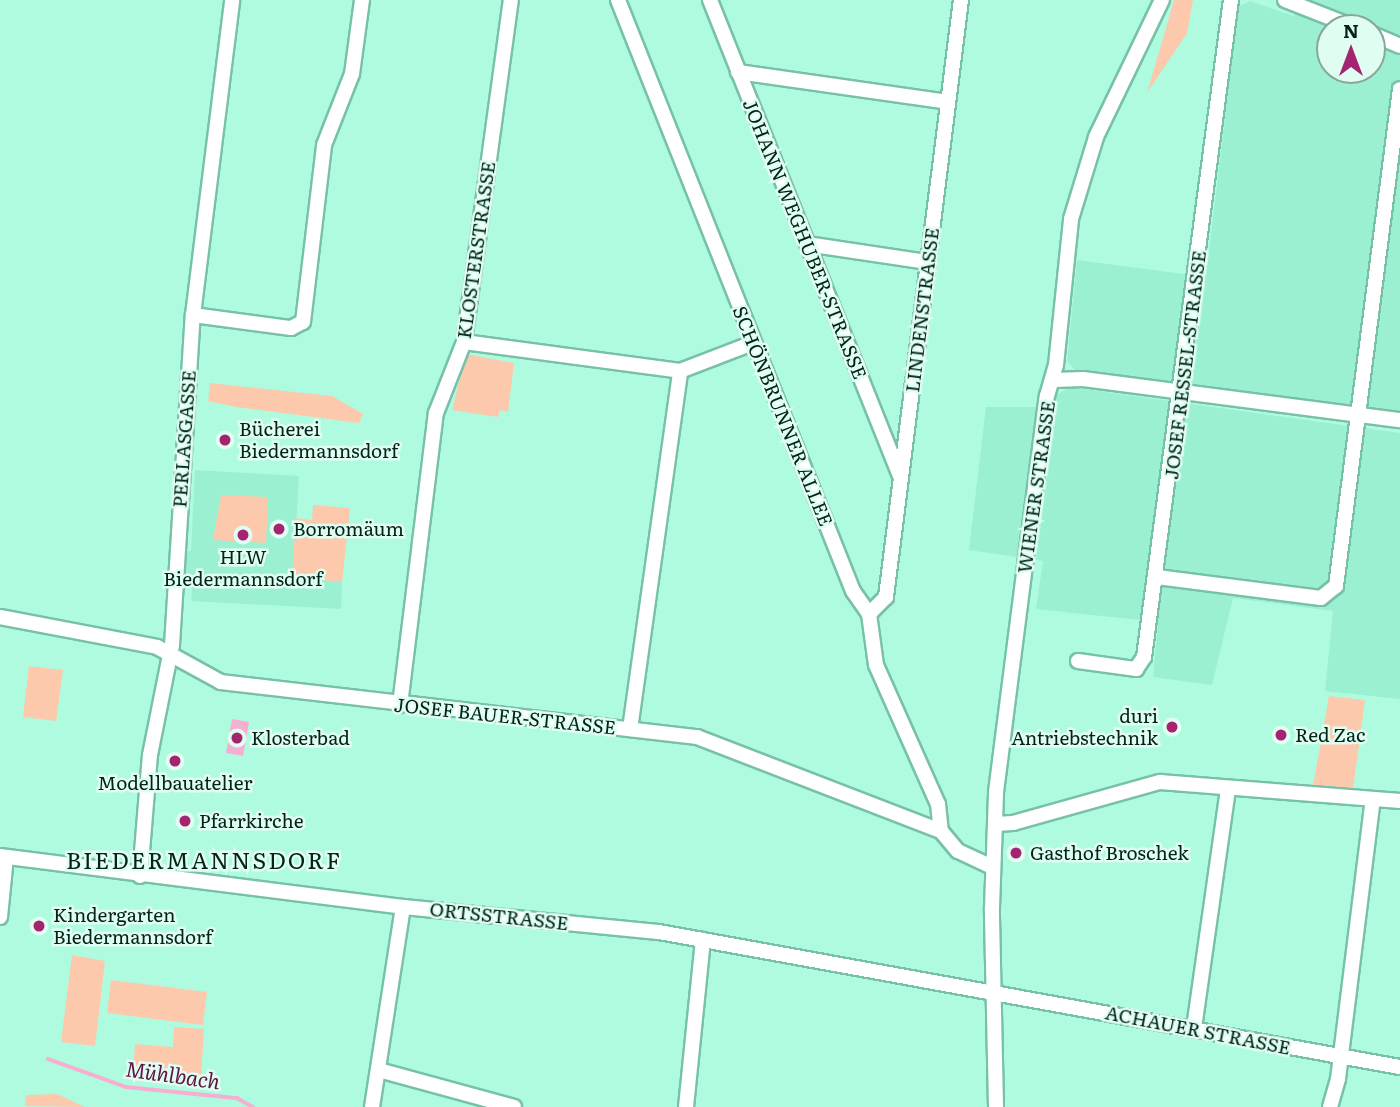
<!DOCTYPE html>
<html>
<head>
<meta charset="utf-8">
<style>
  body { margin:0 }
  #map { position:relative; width:1400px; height:1107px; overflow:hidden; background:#affbdf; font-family:Literata,serif }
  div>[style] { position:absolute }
  .built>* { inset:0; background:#9bf0d1 }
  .green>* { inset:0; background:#fdc9ad }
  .water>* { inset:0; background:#f6afd0 }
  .stream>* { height:3.5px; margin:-1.75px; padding:0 1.75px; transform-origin:1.75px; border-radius:1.75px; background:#f6afd0 }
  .roads { filter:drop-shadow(2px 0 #77c1a7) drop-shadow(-2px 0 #77c1a7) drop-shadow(0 2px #77c1a7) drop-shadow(0 -2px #77c1a7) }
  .minor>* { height:14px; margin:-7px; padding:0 7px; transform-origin:7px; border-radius:7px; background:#fff }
  .dots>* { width:19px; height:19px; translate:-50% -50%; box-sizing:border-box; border:4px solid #e0fdf2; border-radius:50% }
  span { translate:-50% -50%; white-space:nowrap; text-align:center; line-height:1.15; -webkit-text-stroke:5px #e0fdf2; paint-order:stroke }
  .street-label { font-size:19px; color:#032319 }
  .poi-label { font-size:19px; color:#032319 }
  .left { translate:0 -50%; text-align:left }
  .right { translate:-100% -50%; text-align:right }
  .water-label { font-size:21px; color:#601540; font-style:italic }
  .quarter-label { font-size:23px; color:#032319; letter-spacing:2px }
  .north { position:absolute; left:1316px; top:14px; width:70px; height:70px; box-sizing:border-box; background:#e0fdf2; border:2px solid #88a69b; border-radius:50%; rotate:0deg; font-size:19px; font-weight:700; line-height:28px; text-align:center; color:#032319 }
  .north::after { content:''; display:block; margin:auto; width:24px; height:32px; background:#a62371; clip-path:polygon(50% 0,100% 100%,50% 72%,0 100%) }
</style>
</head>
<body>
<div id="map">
  <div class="built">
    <i style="clip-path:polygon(evenodd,1296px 0,1400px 0,1400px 411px,1077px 372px,1067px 361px,1077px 260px,1206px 277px,1238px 7px,1250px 1px,1294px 16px,1296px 0,1330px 28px,1372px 28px,1372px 70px,1330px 70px,1330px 28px)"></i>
    <i style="clip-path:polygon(1070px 387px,1400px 433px,1400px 699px,1325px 691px,1333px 611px,1233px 598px,1212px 685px,1153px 677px,1158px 622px,1036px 609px,1043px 561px,969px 550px,986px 407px,1037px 407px)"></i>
    <i style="clip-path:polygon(195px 470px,299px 476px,293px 577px,342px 582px,341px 609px,191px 601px,193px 581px,183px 580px,185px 551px,191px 551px)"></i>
  </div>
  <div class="green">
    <i style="clip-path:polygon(1174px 0,1193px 0,1187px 33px,1147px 93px)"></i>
    <i style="clip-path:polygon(466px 354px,514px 363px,508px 412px,500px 410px,498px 417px,452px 410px)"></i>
    <i style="clip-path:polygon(210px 383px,332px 396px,363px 414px,359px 423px,236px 407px,208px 401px)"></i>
    <i style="clip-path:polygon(221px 495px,268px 497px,266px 543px,213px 540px)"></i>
    <i style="clip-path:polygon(313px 505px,350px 508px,342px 582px,292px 577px,296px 518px,312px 520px)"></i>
    <i style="clip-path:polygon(29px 666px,63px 670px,56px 721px,23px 717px)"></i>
    <i style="clip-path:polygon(1329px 696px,1365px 700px,1353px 789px,1313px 786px)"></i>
    <i style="clip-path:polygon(72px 955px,105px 961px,95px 1046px,61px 1042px)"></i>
    <i style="clip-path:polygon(111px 980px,207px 992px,203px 1025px,107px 1013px)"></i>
    <i style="clip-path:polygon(174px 1027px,204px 1029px,201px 1078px,133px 1073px,135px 1044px,173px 1047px)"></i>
    <i style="clip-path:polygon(57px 1094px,85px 1107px,25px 1106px,26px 1095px)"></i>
  </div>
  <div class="water">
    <i style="clip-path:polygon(232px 719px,249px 722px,243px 756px,226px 753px)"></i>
  </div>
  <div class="stream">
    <i style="left:48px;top:1059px;width:83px;rotate:19.7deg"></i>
    <i style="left:126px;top:1087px;width:112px;rotate:5.7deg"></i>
    <i style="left:237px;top:1098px;width:18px;rotate:29deg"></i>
  </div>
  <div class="roads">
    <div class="minor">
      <i style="left:618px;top:0;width:636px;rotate:68.32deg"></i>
      <i style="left:853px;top:591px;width:28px;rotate:55deg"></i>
      <i style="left:869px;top:614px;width:51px;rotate:82.2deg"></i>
      <i style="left:876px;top:665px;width:152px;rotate:66deg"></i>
      <i style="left:938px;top:804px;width:27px;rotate:84deg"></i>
      <i style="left:710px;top:0;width:513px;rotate:68.24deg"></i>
      <i style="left:1285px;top:0;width:76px;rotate:21.5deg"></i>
      <i style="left:1372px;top:34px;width:30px;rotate:23deg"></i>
      <i style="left:738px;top:72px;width:212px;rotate:8.1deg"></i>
      <i style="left:807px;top:244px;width:122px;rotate:8.5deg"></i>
      <i style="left:193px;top:315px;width:99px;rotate:7.6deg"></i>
      <i style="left:291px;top:328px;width:13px;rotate:-27deg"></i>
      <i style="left:303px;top:322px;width:178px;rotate:-83.2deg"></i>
      <i style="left:324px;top:145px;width:76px;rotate:-68.5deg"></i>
      <i style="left:352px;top:74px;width:75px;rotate:-82.3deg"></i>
      <i style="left:464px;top:342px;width:218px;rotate:7.6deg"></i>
      <i style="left:680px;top:371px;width:78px;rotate:-21deg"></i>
      <i style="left:1054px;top:380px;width:29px;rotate:-2deg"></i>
      <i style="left:1083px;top:379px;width:320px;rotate:7.4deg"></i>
      <i style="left:1157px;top:577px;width:165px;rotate:7.3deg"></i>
      <i style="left:1321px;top:598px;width:19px;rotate:-39deg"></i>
      <i style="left:1336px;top:586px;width:501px;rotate:-82.66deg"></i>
      <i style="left:869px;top:614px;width:24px;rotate:-45deg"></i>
      <i style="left:886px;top:597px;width:602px;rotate:-82.84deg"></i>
      <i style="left:0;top:617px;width:160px;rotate:10.8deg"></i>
      <i style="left:157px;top:647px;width:73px;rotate:28.7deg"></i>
      <i style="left:221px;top:682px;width:479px;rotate:6.6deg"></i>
      <i style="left:697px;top:737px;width:261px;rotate:21.1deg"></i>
      <i style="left:941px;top:831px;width:26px;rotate:50deg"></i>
      <i style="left:958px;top:851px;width:38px;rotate:25deg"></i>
      <i style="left:1078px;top:661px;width:59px;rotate:7.9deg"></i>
      <i style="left:1136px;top:669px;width:14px;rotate:-56deg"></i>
      <i style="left:1144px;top:657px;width:663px;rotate:-82.46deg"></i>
      <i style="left:400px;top:705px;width:294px;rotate:-83deg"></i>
      <i style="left:436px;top:413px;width:76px;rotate:-68.5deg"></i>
      <i style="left:464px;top:342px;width:345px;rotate:-82.2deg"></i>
      <i style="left:630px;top:729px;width:361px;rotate:-82deg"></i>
      <i style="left:995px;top:824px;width:18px;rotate:-3deg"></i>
      <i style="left:1013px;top:823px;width:153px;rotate:-15.6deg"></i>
      <i style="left:1160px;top:782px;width:241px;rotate:4.5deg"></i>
      <i style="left:0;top:856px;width:406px;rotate:7.2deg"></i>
      <i style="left:403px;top:907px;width:257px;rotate:5.6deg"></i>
      <i style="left:659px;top:932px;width:753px;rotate:10.33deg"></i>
      <i style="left:140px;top:876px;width:121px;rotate:-85.3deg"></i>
      <i style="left:150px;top:755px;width:112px;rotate:-78.7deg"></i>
      <i style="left:172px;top:645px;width:331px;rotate:-86.4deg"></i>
      <i style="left:193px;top:315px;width:317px;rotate:-82.9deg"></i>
      <i style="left:0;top:917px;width:60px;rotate:-84.3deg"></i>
      <i style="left:1194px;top:1028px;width:241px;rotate:-81.9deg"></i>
      <i style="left:379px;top:1070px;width:140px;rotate:15.3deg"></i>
      <i style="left:372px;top:1107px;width:202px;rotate:-81.2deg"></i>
      <i style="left:686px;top:1107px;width:168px;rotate:-84.2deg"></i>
      <i style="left:996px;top:1107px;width:199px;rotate:-91.2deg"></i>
      <i style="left:992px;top:908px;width:116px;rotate:-88deg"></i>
      <i style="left:996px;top:792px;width:399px;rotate:-82.7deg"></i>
      <i style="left:1047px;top:396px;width:32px;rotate:-74deg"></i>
      <i style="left:1056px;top:365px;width:147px;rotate:-84.1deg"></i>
      <i style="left:1071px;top:219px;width:86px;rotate:-73deg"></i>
      <i style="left:1096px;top:137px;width:152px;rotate:-64.3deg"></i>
      <i style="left:1330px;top:1107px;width:29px;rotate:-74deg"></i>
      <i style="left:1338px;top:1079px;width:282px;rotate:-82.9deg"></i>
    </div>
  </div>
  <div class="dots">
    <i style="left:225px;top:440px;background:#a62371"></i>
    <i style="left:279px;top:529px;background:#a62371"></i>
    <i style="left:243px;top:535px;background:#a62371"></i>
    <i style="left:1172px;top:727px;background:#a62371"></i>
    <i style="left:1281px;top:735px;background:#a62371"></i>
    <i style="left:237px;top:738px;background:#a62371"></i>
    <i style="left:175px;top:761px;background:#a62371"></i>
    <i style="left:185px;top:821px;background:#a62371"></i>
    <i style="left:1016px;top:853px;background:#a62371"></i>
    <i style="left:39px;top:926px;background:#a62371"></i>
  </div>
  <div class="street-label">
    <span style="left:805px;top:239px;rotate:68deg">JOHANN WEGHUBER-STRASSE</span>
    <span style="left:476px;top:250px;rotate:-82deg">KLOSTERSTRASSE</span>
    <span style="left:922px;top:310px;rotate:-83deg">LINDENSTRASSE</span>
    <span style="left:1185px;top:365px;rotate:-83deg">JOSEF RESSEL-STRASSE</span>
    <span style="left:783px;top:416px;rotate:68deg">SCHÖNBRUNNER ALLEE</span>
    <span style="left:184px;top:439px;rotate:-86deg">PERLASGASSE</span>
    <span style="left:1036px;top:487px;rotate:-82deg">WIENER STRASSE</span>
    <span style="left:505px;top:716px;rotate:6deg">JOSEF BAUER-STRASSE</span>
    <span style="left:499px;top:916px;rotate:6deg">ORTSSTRASSE</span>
    <span style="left:1198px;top:1030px;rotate:11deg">ACHAUER STRASSE</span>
  </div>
  <div class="poi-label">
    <span class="left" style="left:239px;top:440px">Bücherei<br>Biedermannsdorf</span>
    <span class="left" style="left:293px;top:529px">Borromäum</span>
    <span style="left:243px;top:568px">HLW<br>Biedermannsdorf</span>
    <span class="right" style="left:1158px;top:727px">duri<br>Antriebstechnik</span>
    <span class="left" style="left:1295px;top:735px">Red Zac</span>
    <span class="left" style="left:251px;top:738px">Klosterbad</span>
    <span style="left:175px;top:783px">Modellbauatelier</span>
    <span class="left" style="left:199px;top:821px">Pfarrkirche</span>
    <span class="left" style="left:1030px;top:853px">Gasthof Broschek</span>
    <span class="left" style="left:53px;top:926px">Kindergarten<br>Biedermannsdorf</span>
  </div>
  <div class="water-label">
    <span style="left:173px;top:1074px;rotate:8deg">Mühlbach</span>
  </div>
  <div class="quarter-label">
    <span style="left:204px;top:859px">BIEDERMANNSDORF</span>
  </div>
  <div class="north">N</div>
</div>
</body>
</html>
